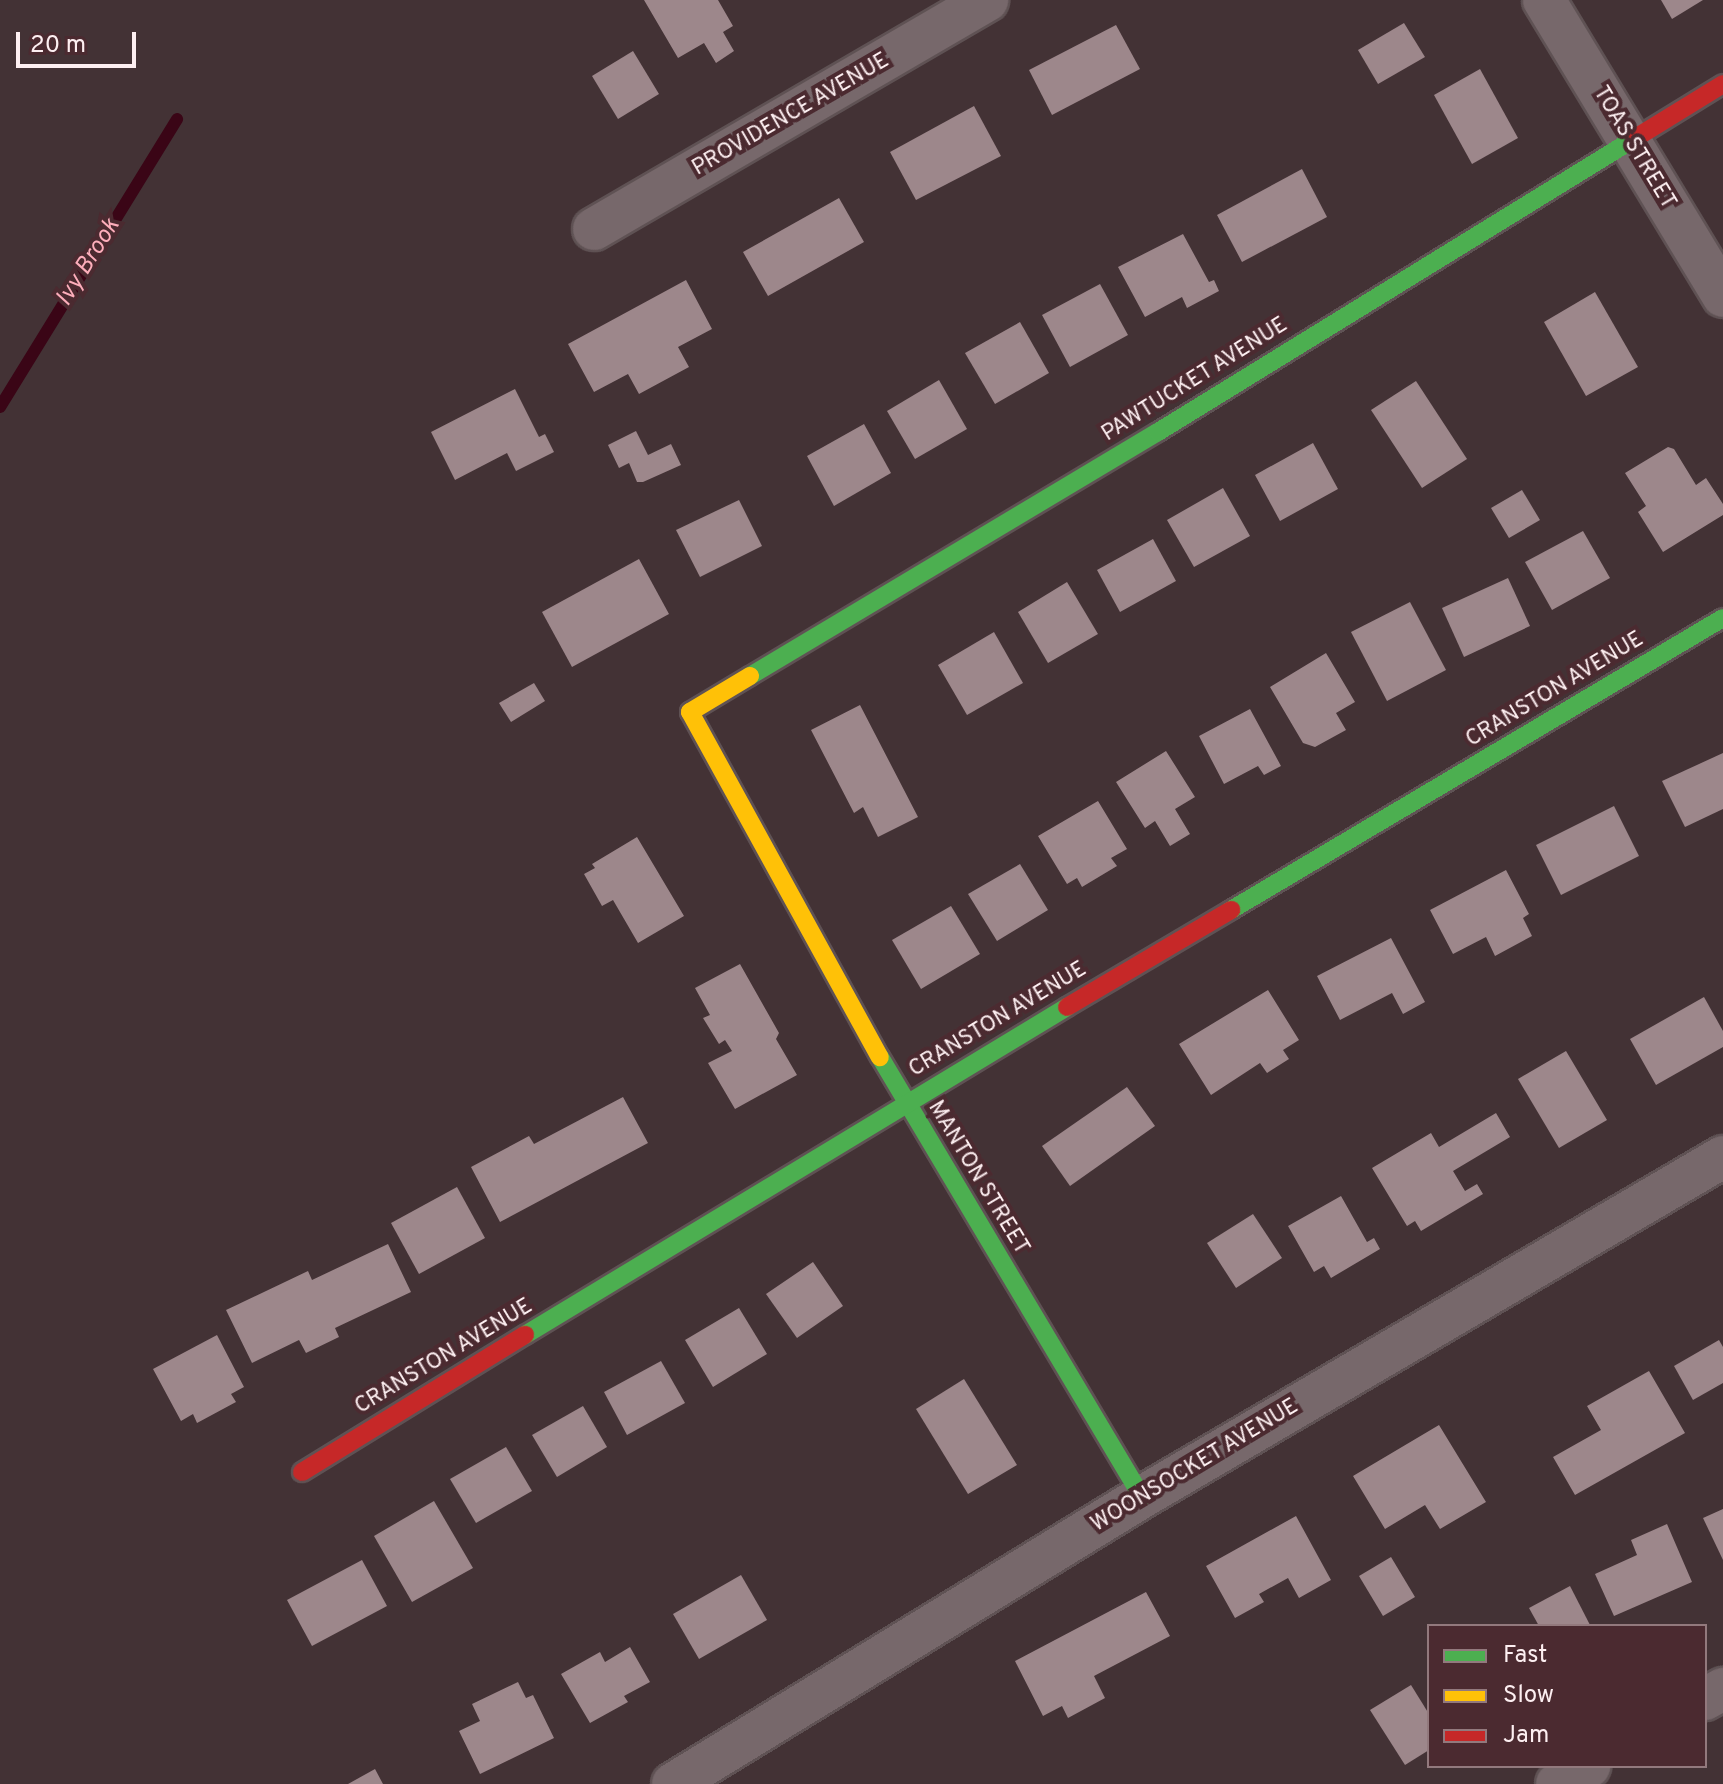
<!DOCTYPE html>
<html>
<head>
<meta charset="utf-8">
<style>
  body { margin:0 }
  #map { position:relative; width:1723px; height:1784px; overflow:hidden; background:#433235; font-family:Overpass,sans-serif }
  div>[style] { position:absolute }
  .stream>* { height:12px; margin:-6px; padding:0 6px; transform-origin:6px; border-radius:6px; background:#3a0516 }
  .building>* { inset:0; background:#9d878b }
  .roads { filter:drop-shadow(2px 0 #5f5254) drop-shadow(-2px 0 #5f5254) drop-shadow(0 2px #5f5254) drop-shadow(0 -2px #5f5254) }
  .street>* { height:42px; margin:-21px; padding:0 21px; transform-origin:21px; border-radius:21px; background:#77686b }
  .fast>* { height:18px; margin:-9px; padding:0 9px; transform-origin:9px; border-radius:9px; background:#4caf50 }
  .slow>* { height:18px; margin:-9px; padding:0 9px; transform-origin:9px; border-radius:9px; background:#ffc107 }
  .jam>* { height:18px; margin:-9px; padding:0 9px; transform-origin:9px; border-radius:9px; background:#c62828 }
  span { translate:-50% -50%; white-space:nowrap; text-align:center; line-height:1.15; -webkit-text-stroke:8px #4b2a30; paint-order:stroke }
  .street-label { font-size:22px; color:#fdeff1 }
  .water-label { font-size:24px; color:#fdaebb; font-style:italic }
  .legend { position:absolute; left:1427px; top:1624px; width:280px; height:144px; box-sizing:border-box; background:#4b2a30; border:2px solid #92797d; margin:0; padding:10px 14px; list-style:none; font-size:24px; color:#fdeff1 }
  .legend li { display:flex; align-items:center; gap:16px; height:40px }
  .legend b { width:40px; border:2px solid #92797d }
  .scale { position:absolute; left:16px; top:32px; width:120px; height:36px; box-sizing:border-box; border:4px solid #fdeff1; border-top:0; padding-left:10px; font-size:24px; line-height:28px; white-space:nowrap; color:#fdeff1; -webkit-text-stroke:6px #4b2a30; paint-order:stroke }
</style>
</head>
<body>
<div id="map">
  <div class="stream">
    <i style="left:0;top:407px;width:338px;rotate:-58.4deg"></i>
  </div>
  <div class="building">
    <i style="clip-path:polygon(644px 0,718px 0,733px 26px,723px 32px,734px 51px,716px 63px,704px 43px,678px 58px)"></i>
    <i style="clip-path:polygon(1661px 0,1703px 0,1672px 19px)"></i>
    <i style="clip-path:polygon(1404px 23px,1425px 57px,1378px 84px,1358px 50px)"></i>
    <i style="clip-path:polygon(1116px 25px,1140px 69px,1052px 115px,1029px 70px)"></i>
    <i style="clip-path:polygon(633px 51px,659px 94px,618px 119px,592px 76px)"></i>
    <i style="clip-path:polygon(1480px 69px,1518px 138px,1472px 164px,1434px 95px)"></i>
    <i style="clip-path:polygon(974px 106px,1001px 156px,916px 200px,890px 152px)"></i>
    <i style="clip-path:polygon(1302px 169px,1327px 217px,1242px 262px,1217px 215px)"></i>
    <i style="clip-path:polygon(839px 198px,864px 242px,768px 296px,743px 252px)"></i>
    <i style="clip-path:polygon(1183px 234px,1209px 282px,1214px 280px,1219px 291px,1187px 308px,1182px 297px,1145px 317px,1118px 267px)"></i>
    <i style="clip-path:polygon(686px 280px,712px 329px,678px 347px,689px 367px,639px 394px,628px 374px,594px 392px,568px 344px)"></i>
    <i style="clip-path:polygon(1100px 284px,1128px 335px,1070px 367px,1042px 315px)"></i>
    <i style="clip-path:polygon(1595px 292px,1638px 367px,1586px 396px,1544px 322px)"></i>
    <i style="clip-path:polygon(1020px 322px,1049px 373px,995px 404px,965px 353px)"></i>
    <i style="clip-path:polygon(939px 380px,967px 429px,915px 459px,887px 411px)"></i>
    <i style="clip-path:polygon(1416px 381px,1467px 459px,1422px 488px,1371px 410px)"></i>
    <i style="clip-path:polygon(515px 389px,539px 437px,545px 434px,554px 452px,516px 471px,507px 453px,455px 480px,431px 432px)"></i>
    <i style="clip-path:polygon(864px 424px,891px 473px,834px 506px,807px 456px)"></i>
    <i style="clip-path:polygon(636px 431px,648px 455px,671px 444px,681px 465px,643px 482px,637px 482px,629px 463px,619px 468px,608px 445px)"></i>
    <i style="clip-path:polygon(1313px 443px,1338px 489px,1280px 521px,1255px 475px)"></i>
    <i style="clip-path:polygon(1668px 447px,1674px 449px,1696px 485px,1706px 478px,1723px 504px,1723px 515px,1663px 552px,1638px 512px,1646px 506px,1625px 473px)"></i>
    <i style="clip-path:polygon(1223px 488px,1250px 536px,1194px 567px,1167px 520px)"></i>
    <i style="clip-path:polygon(1522px 490px,1540px 520px,1509px 538px,1491px 508px)"></i>
    <i style="clip-path:polygon(739px 500px,762px 546px,700px 577px,676px 530px)"></i>
    <i style="clip-path:polygon(1583px 531px,1610px 578px,1552px 610px,1525px 562px)"></i>
    <i style="clip-path:polygon(1153px 539px,1176px 581px,1120px 612px,1097px 570px)"></i>
    <i style="clip-path:polygon(639px 559px,669px 614px,572px 667px,542px 612px)"></i>
    <i style="clip-path:polygon(1508px 578px,1530px 626px,1464px 657px,1442px 608px)"></i>
    <i style="clip-path:polygon(1067px 582px,1098px 634px,1048px 663px,1018px 612px)"></i>
    <i style="clip-path:polygon(1410px 602px,1446px 670px,1387px 701px,1351px 632px)"></i>
    <i style="clip-path:polygon(994px 632px,1023px 683px,967px 715px,938px 665px)"></i>
    <i style="clip-path:polygon(1326px 653px,1355px 702px,1336px 713px,1346px 730px,1315px 747px,1303px 743px,1270px 687px)"></i>
    <i style="clip-path:polygon(534px 683px,545px 701px,511px 722px,499px 703px)"></i>
    <i style="clip-path:polygon(860px 705px,918px 817px,878px 837px,863px 807px,854px 813px,811px 730px)"></i>
    <i style="clip-path:polygon(1250px 709px,1281px 766px,1264px 775px,1258px 766px,1224px 784px,1199px 736px)"></i>
    <i style="clip-path:polygon(1166px 751px,1195px 797px,1175px 809px,1190px 834px,1170px 846px,1155px 821px,1145px 828px,1116px 782px)"></i>
    <i style="clip-path:polygon(1723px 753px,1723px 809px,1685px 827px,1662px 781px)"></i>
    <i style="clip-path:polygon(1098px 801px,1127px 849px,1111px 858px,1117px 866px,1082px 887px,1077px 878px,1067px 884px,1038px 836px)"></i>
    <i style="clip-path:polygon(1614px 806px,1639px 856px,1561px 895px,1536px 845px)"></i>
    <i style="clip-path:polygon(637px 837px,684px 916px,638px 943px,613px 900px,602px 906px,584px 874px,595px 868px,592px 864px)"></i>
    <i style="clip-path:polygon(1020px 864px,1048px 910px,997px 941px,968px 894px)"></i>
    <i style="clip-path:polygon(1506px 870px,1529px 914px,1523px 918px,1532px 936px,1495px 956px,1486px 937px,1453px 954px,1430px 910px)"></i>
    <i style="clip-path:polygon(951px 906px,980px 954px,921px 989px,892px 940px)"></i>
    <i style="clip-path:polygon(1391px 938px,1425px 1002px,1403px 1014px,1392px 993px,1340px 1020px,1317px 976px)"></i>
    <i style="clip-path:polygon(740px 964px,779px 1033px,776px 1039px,797px 1075px,735px 1109px,708px 1063px,732px 1051px,725px 1040px,719px 1044px,703px 1018px,710px 1015px,695px 988px)"></i>
    <i style="clip-path:polygon(1268px 990px,1299px 1040px,1283px 1050px,1289px 1059px,1267px 1073px,1260px 1063px,1211px 1095px,1179px 1044px)"></i>
    <i style="clip-path:polygon(1704px 997px,1723px 1031px,1723px 1047px,1656px 1085px,1630px 1039px)"></i>
    <i style="clip-path:polygon(1566px 1051px,1607px 1120px,1559px 1148px,1518px 1079px)"></i>
    <i style="clip-path:polygon(1127px 1087px,1155px 1126px,1070px 1186px,1042px 1146px)"></i>
    <i style="clip-path:polygon(623px 1097px,648px 1143px,500px 1222px,471px 1167px,529px 1136px,534px 1144px)"></i>
    <i style="clip-path:polygon(1496px 1113px,1510px 1137px,1453px 1171px,1465px 1191px,1477px 1184px,1483px 1194px,1421px 1231px,1415px 1221px,1407px 1226px,1372px 1168px,1431px 1133px,1439px 1147px)"></i>
    <i style="clip-path:polygon(457px 1187px,485px 1238px,419px 1274px,391px 1223px)"></i>
    <i style="clip-path:polygon(1341px 1196px,1367px 1242px,1374px 1238px,1380px 1249px,1331px 1278px,1324px 1266px,1314px 1272px,1288px 1226px)"></i>
    <i style="clip-path:polygon(1253px 1214px,1282px 1258px,1236px 1288px,1207px 1243px)"></i>
    <i style="clip-path:polygon(388px 1244px,411px 1292px,335px 1328px,339px 1337px,306px 1353px,299px 1340px,252px 1363px,226px 1310px,308px 1271px,312px 1280px)"></i>
    <i style="clip-path:polygon(813px 1262px,843px 1306px,797px 1338px,766px 1294px)"></i>
    <i style="clip-path:polygon(739px 1308px,767px 1354px,713px 1387px,685px 1340px)"></i>
    <i style="clip-path:polygon(217px 1335px,244px 1387px,231px 1394px,236px 1402px,197px 1423px,193px 1414px,181px 1421px,153px 1369px)"></i>
    <i style="clip-path:polygon(1719px 1340px,1723px 1347px,1723px 1383px,1693px 1400px,1674px 1366px)"></i>
    <i style="clip-path:polygon(661px 1361px,685px 1403px,627px 1435px,604px 1392px)"></i>
    <i style="clip-path:polygon(1649px 1371px,1685px 1433px,1575px 1495px,1553px 1457px,1601px 1430px,1587px 1406px)"></i>
    <i style="clip-path:polygon(964px 1379px,1017px 1465px,968px 1494px,916px 1409px)"></i>
    <i style="clip-path:polygon(583px 1406px,607px 1447px,557px 1477px,532px 1435px)"></i>
    <i style="clip-path:polygon(1439px 1425px,1486px 1502px,1440px 1529px,1425px 1505px,1385px 1529px,1353px 1476px)"></i>
    <i style="clip-path:polygon(506px 1447px,532px 1491px,476px 1523px,450px 1479px)"></i>
    <i style="clip-path:polygon(434px 1501px,473px 1568px,412px 1602px,374px 1536px)"></i>
    <i style="clip-path:polygon(1723px 1509px,1723px 1560px,1703px 1518px)"></i>
    <i style="clip-path:polygon(1296px 1516px,1331px 1580px,1299px 1598px,1288px 1578px,1259px 1594px,1264px 1602px,1235px 1618px,1206px 1566px)"></i>
    <i style="clip-path:polygon(1667px 1524px,1692px 1582px,1614px 1616px,1595px 1574px,1637px 1555px,1631px 1540px)"></i>
    <i style="clip-path:polygon(1391px 1557px,1415px 1597px,1383px 1616px,1359px 1576px)"></i>
    <i style="clip-path:polygon(362px 1560px,387px 1606px,312px 1646px,287px 1600px)"></i>
    <i style="clip-path:polygon(741px 1575px,767px 1620px,699px 1659px,673px 1614px)"></i>
    <i style="clip-path:polygon(1570px 1586px,1590px 1625px,1539px 1626px,1529px 1608px)"></i>
    <i style="clip-path:polygon(1146px 1592px,1170px 1636px,1094px 1676px,1105px 1698px,1068px 1718px,1062px 1706px,1043px 1716px,1015px 1661px)"></i>
    <i style="clip-path:polygon(630px 1647px,650px 1682px,624px 1696px,628px 1702px,590px 1723px,561px 1674px,600px 1652px,605px 1662px)"></i>
    <i style="clip-path:polygon(518px 1682px,526px 1698px,533px 1695px,554px 1738px,480px 1774px,459px 1731px,480px 1721px,472px 1704px)"></i>
    <i style="clip-path:polygon(1411px 1685px,1429px 1714px,1429px 1750px,1405px 1765px,1370px 1710px)"></i>
    <i style="clip-path:polygon(375px 1769px,383px 1784px,348px 1784px)"></i>
  </div>
  <div class="roads">
    <div class="street">
      <i style="left:1544px;top:0;width:346px;rotate:58.8deg"></i>
      <i style="left:594px;top:229px;width:455px;rotate:-30.2deg"></i>
      <i style="left:1705px;top:1699px;width:21px;rotate:-29deg"></i>
      <i style="left:673px;top:1784px;width:550px;rotate:-31.46deg"></i>
      <i style="left:1142px;top:1497px;width:673px;rotate:-30.34deg"></i>
      <i style="left:1557px;top:1784px;width:37px;rotate:-29deg"></i>
    </div>
    <div class="fast">
      <i style="left:750px;top:676px;width:475px;rotate:-30.9deg"></i>
      <i style="left:1158px;top:432px;width:563px;rotate:-31.63deg"></i>
      <i style="left:1231px;top:910px;width:572px;rotate:-30.69deg"></i>
      <i style="left:880px;top:1057px;width:512px;rotate:59.23deg"></i>
      <i style="left:525px;top:1335px;width:634px;rotate:-31.18deg"></i>
    </div>
    <div class="slow">
      <i style="left:750px;top:676px;width:70px;rotate:149deg"></i>
      <i style="left:690px;top:712px;width:394px;rotate:61.2deg"></i>
    </div>
    <div class="jam">
      <i style="left:1637px;top:137px;width:101px;rotate:-31.6deg"></i>
      <i style="left:1067px;top:1007px;width:191px;rotate:-30.6deg"></i>
      <i style="left:302px;top:1472px;width:262px;rotate:-31.6deg"></i>
    </div>
  </div>
  <div class="street-label">
    <span style="left:791px;top:115px;rotate:-30deg">PROVIDENCE AVENUE</span>
    <span style="left:1634px;top:148px;rotate:59deg">TOAS STREET</span>
    <span style="left:1195px;top:380px;rotate:-32deg">PAWTUCKET AVENUE</span>
    <span style="left:1555px;top:690px;rotate:-31deg">CRANSTON AVENUE</span>
    <span style="left:998px;top:1020px;rotate:-31deg">CRANSTON AVENUE</span>
    <span style="left:978px;top:1178px;rotate:59deg">MANTON STREET</span>
    <span style="left:444px;top:1357px;rotate:-31deg">CRANSTON AVENUE</span>
    <span style="left:1195px;top:1466px;rotate:-31deg">WOONSOCKET AVENUE</span>
  </div>
  <div class="water-label">
    <span style="left:89px;top:263px;rotate:-58deg">Ivy Brook</span>
  </div>
  <ul class="legend">
  <li><b style="height:10px;background:#4caf50"></b>Fast</li>
  <li><b style="height:10px;background:#ffc107"></b>Slow</li>
  <li><b style="height:10px;background:#c62828"></b>Jam</li>
  </ul>
  <div class="scale">20 m</div>
</div>
</body>
</html>
